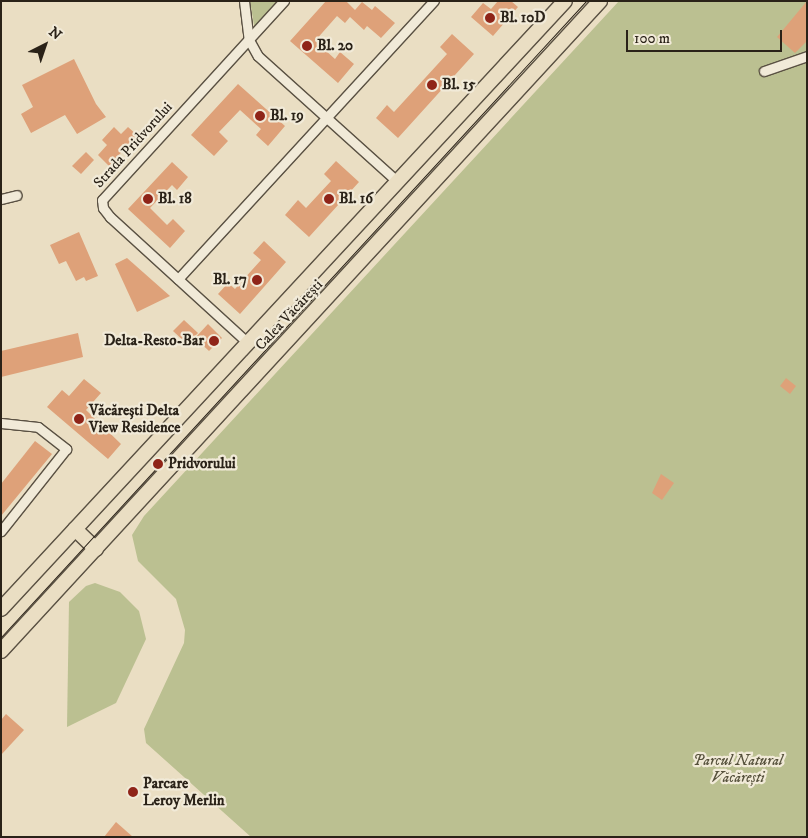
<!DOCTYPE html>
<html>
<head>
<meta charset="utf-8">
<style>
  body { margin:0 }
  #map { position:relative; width:808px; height:838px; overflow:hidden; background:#eadec3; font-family:"IM FELL DW Pica",serif }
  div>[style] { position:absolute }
  .green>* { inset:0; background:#bbc091 }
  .building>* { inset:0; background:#dea179 }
  .roads { filter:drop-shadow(1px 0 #5a5143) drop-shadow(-1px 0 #5a5143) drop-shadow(0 1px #5a5143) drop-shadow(0 -1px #5a5143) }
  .minor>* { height:9px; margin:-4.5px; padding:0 4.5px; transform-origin:4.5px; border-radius:4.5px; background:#f1ead8 }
  .primary>* { height:14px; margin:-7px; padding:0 7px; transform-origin:7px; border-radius:7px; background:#eadec3 }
  .tram>* { height:1px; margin:-0.5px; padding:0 0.5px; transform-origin:0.5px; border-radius:0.5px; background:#2a2218 }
  .dots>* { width:14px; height:14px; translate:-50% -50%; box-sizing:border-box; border:2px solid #f1ead8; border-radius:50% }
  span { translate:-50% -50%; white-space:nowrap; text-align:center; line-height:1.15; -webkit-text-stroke:4.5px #f1ead8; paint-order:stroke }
  .poi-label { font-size:15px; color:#2a2218; font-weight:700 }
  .left { translate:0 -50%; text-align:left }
  .right { translate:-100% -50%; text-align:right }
  .street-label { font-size:15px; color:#2a2218 }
  .park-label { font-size:15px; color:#56513c; font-style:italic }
  .frame { position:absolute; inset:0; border:2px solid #2a2218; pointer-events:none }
  .north { position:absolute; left:20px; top:20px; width:50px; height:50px; -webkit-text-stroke:4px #f1ead8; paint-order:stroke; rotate:41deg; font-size:14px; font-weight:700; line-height:20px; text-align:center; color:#2a2218 }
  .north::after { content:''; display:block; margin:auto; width:18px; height:22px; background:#2a2218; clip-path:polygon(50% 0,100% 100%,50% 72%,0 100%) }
  .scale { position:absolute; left:626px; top:30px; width:156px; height:22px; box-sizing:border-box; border:2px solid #2a2218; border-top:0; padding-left:6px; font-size:15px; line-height:18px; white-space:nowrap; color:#2a2218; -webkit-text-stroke:4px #f1ead8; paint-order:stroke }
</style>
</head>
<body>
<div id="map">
  <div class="green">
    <i style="clip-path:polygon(250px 1px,282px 1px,255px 31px)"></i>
    <i style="clip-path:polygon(619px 1px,807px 1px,807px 837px,251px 837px,146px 743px,144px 729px,184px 643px,185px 630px,176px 599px,138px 561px,132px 535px,144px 516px)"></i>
    <i style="clip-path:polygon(95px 583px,120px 592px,139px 611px,146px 639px,116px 703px,67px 727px,69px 602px,86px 586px)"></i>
  </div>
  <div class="building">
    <i style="clip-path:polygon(326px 1px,346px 1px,355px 10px,362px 2px,372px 10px,375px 6px,395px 23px,381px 38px,367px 26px,364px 30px,350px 17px,345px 23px,337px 16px,315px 41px,335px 59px,340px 52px,354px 64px,338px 83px,290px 41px)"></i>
    <i style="clip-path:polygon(498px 1px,511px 1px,518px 7px,493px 36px,471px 17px,483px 3px,491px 9px)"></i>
    <i style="clip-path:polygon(807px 1px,807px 41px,795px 53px,777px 37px)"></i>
    <i style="clip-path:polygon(452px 34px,474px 54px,398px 138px,376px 118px,387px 105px,394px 112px,447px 54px,440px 47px)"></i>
    <i style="clip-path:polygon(74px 59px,96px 104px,106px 117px,77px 134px,65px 115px,31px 133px,21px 114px,33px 107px,22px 85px)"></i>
    <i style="clip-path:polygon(238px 84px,285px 126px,268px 146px,256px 135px,261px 129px,240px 110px,219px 132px,228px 141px,214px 156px,191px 135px)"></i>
    <i style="clip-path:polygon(114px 127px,121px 134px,128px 127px,137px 135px,109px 166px,98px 155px,107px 145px,102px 140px)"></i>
    <i style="clip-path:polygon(86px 152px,94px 160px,81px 174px,72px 166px)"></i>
    <i style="clip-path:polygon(336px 161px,359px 182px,309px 237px,285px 215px,298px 200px,306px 208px,331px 181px,324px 174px)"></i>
    <i style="clip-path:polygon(172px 162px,188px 177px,177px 190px,172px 185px,150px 208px,167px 225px,173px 219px,185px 231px,170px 248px,128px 209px)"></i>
    <i style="clip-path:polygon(79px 232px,98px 276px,86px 281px,84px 277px,76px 281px,66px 261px,59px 264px,50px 245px)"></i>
    <i style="clip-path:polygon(264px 241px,286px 262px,240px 314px,218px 294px,228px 283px,235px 289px,261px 260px,253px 253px)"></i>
    <i style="clip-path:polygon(127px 258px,170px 296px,137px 312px,115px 264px)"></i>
    <i style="clip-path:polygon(184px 320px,198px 333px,187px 344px,173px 331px)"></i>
    <i style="clip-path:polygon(208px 324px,222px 338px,209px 351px,195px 338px)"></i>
    <i style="clip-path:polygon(78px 333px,83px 357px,1px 377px,1px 351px)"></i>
    <i style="clip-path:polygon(786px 378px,796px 386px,790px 394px,780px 386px)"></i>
    <i style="clip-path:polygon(84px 379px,101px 393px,86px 410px,121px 444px,108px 459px,47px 407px,62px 390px,69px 396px)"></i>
    <i style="clip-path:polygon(35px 441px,52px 454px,1px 516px,1px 484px)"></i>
    <i style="clip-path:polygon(661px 474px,674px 483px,662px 500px,652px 493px)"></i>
    <i style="clip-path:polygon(6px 714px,24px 730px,1px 755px,1px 720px)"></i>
    <i style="clip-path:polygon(116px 822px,133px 837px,104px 837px)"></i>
  </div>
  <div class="roads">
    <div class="minor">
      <i style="left:244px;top:1px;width:39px;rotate:83deg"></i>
      <i style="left:249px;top:40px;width:18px;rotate:61deg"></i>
      <i style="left:258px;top:56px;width:188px;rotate:42deg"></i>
      <i style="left:764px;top:71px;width:46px;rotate:-19.2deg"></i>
      <i style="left:1px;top:199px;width:16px;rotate:-14deg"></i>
      <i style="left:178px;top:279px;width:378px;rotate:-47.4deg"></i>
      <i style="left:248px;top:343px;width:187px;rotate:-137.6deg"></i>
      <i style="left:110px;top:217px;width:11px;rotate:-128deg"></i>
      <i style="left:103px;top:208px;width:8px;rotate:-97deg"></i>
      <i style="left:102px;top:200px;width:270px;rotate:-47.6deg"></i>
      <i style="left:1px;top:423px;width:37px;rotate:6deg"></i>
      <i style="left:38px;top:427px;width:36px;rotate:38deg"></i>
      <i style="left:66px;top:449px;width:105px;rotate:128.4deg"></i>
    </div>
    <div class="primary">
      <i style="left:75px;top:529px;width:29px;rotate:44deg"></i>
      <i style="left:1px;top:609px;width:829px;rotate:-47.15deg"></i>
      <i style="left:1px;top:651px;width:884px;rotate:-47.34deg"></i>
    </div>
  </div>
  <div class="tram">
    <i style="left:1px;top:637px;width:864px;rotate:-47.39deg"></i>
  </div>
  <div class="dots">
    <i style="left:490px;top:18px;background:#8f2418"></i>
    <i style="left:307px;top:46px;background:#8f2418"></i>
    <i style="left:432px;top:85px;background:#8f2418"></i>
    <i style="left:260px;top:116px;background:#8f2418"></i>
    <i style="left:148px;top:199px;background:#8f2418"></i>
    <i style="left:329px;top:199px;background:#8f2418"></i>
    <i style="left:257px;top:280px;background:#8f2418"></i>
    <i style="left:214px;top:341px;background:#8f2418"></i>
    <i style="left:79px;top:419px;background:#8f2418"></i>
    <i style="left:158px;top:464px;background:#8f2418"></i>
    <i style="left:133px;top:792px;background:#8f2418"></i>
  </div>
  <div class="poi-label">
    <span class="left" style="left:500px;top:18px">Bl. 10D</span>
    <span class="left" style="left:317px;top:46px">Bl. 20</span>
    <span class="left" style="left:442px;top:85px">Bl. 15</span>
    <span class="left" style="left:270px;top:116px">Bl. 19</span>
    <span class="left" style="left:158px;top:199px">Bl. 18</span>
    <span class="left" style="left:339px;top:199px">Bl. 16</span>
    <span class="right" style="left:247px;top:280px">Bl. 17</span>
    <span class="right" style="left:204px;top:341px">Delta-Resto-Bar</span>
    <span class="left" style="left:89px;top:419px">Văcărești Delta<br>View Residence</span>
    <span class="left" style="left:168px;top:464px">Pridvorului</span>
    <span class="left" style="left:143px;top:792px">Parcare<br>Leroy Merlin</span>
  </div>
  <div class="street-label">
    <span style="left:133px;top:145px;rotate:-48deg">Strada Pridvorului</span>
    <span style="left:289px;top:315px;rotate:-47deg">Calea Văcărești</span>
  </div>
  <div class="park-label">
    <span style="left:738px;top:769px">Parcul Natural<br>Văcărești</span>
  </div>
  <div class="frame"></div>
  <div class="north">N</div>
  <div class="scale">100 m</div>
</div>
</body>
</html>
